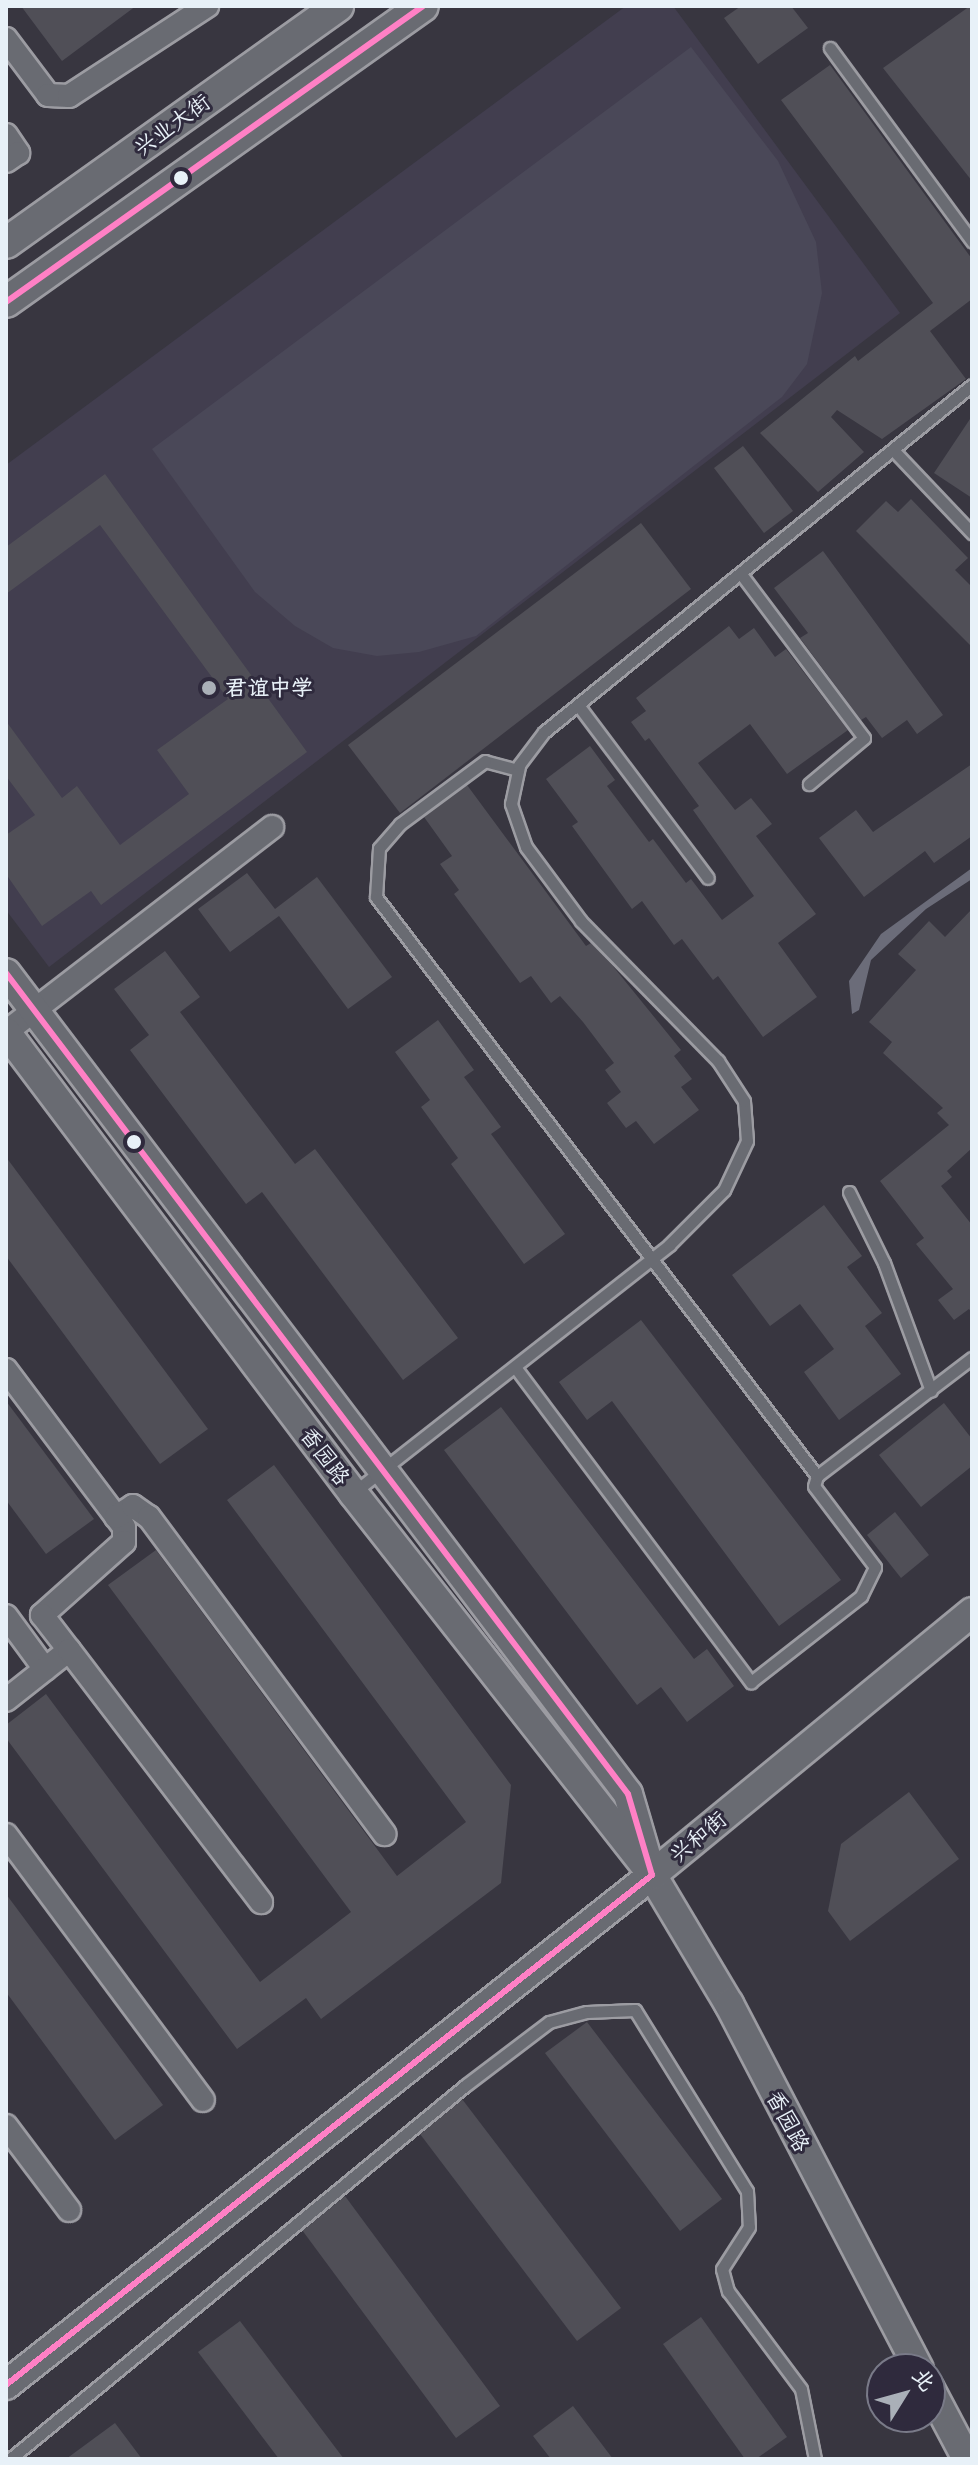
<!DOCTYPE html>
<html>
<head>
<meta charset="utf-8">
<style>
  body { margin:0 }
  #map { position:relative; width:978px; height:2465px; overflow:hidden; background:#383640; font-family:"Shantell Sans","LXGW WenKai TC",sans-serif }
  div>[style] { position:absolute }
  .built>* { inset:0; background:#423e4f }
  .green>* { inset:0; background:#4a4858 }
  .water>* { inset:0; background:#6b6c79 }
  .building>* { inset:0; background:#504f57 }
  .roads { filter:drop-shadow(2px 0 #9c9ca2) drop-shadow(-2px 0 #9c9ca2) drop-shadow(0 2px #9c9ca2) drop-shadow(0 -2px #9c9ca2) }
  .service>* { height:11px; margin:-5.5px; padding:0 5.5px; transform-origin:5.5px; border-radius:5.5px; background:#696b72 }
  .minor>* { height:22px; margin:-11px; padding:0 11px; transform-origin:11px; border-radius:11px; background:#696b72 }
  .tertiary>* { height:28px; margin:-14px; padding:0 14px; transform-origin:14px; border-radius:14px; background:#696b72 }
  .secondary>* { height:30px; margin:-15px; padding:0 15px; transform-origin:15px; border-radius:15px; background:#696b72 }
  .bus-1>* { height:6px; margin:-3px; padding:0 3px; transform-origin:3px; border-radius:3px; background:#ff80c5 }
  .dots>* { width:22px; height:22px; translate:-50% -50%; box-sizing:border-box; border:4px solid #2f2a3d; border-radius:50% }
  span { translate:-50% -50%; white-space:nowrap; text-align:center; line-height:1.15; -webkit-text-stroke:6px #2f2a3d; paint-order:stroke }
  .street-label { font-size:22px; color:#e8f1f8 }
  .poi-label { font-size:22px; color:#e8f1f8; font-weight:700 }
  .left { translate:0 -50%; text-align:left }
  .frame { position:absolute; inset:0; border:8px solid #e8f1f8; pointer-events:none }
  .north { position:absolute; left:866px; top:2353px; width:80px; height:80px; box-sizing:border-box; background:#2f2a3d; border:2px solid #797a88; border-radius:50%; rotate:53deg; font-size:22px; font-weight:700; line-height:32px; text-align:center; color:#e8f1f8 }
  .north::after { content:''; display:block; margin:auto; width:28px; height:36px; background:#aab0b8; clip-path:polygon(50% 0,100% 100%,50% 72%,0 100%) }
</style>
</head>
<body>
<div id="map">
  <div class="built">
    <i style="clip-path:polygon(626px 6px,673px 6px,900px 313px,49px 967px,6px 910px,6px 465px)"></i>
  </div>
  <div class="green">
    <i style="clip-path:polygon(691px 47px,778px 161px,816px 242px,822px 293px,807px 364px,782px 397px,476px 636px,419px 652px,377px 656px,333px 648px,295px 626px,255px 592px,152px 449px)"></i>
  </div>
  <div class="water">
    <i style="clip-path:polygon(972px 868px,972px 879px,926px 909px,871px 960px,859px 1010px,852px 1014px,849px 981px,881px 934px)"></i>
  </div>
  <div class="building">
    <i style="clip-path:polygon(21px 6px,136px 6px,62px 61px)"></i>
    <i style="clip-path:polygon(741px 6px,791px 6px,808px 28px,758px 64px,724px 18px)"></i>
    <i style="clip-path:polygon(970px 6px,972px 6px,972px 181px,883px 68px)"></i>
    <i style="clip-path:polygon(830px 65px,972px 259px,972px 299px,930px 331px,966px 379px,882px 439px,837px 410px,831px 417px,864px 452px,818px 492px,760px 433px,855px 356px,858px 361px,933px 303px,781px 100px)"></i>
    <i style="clip-path:polygon(972px 416px,972px 498px,934px 473px)"></i>
    <i style="clip-path:polygon(743px 446px,793px 511px,764px 533px,714px 468px)"></i>
    <i style="clip-path:polygon(105px 474px,307px 752px,101px 905px,91px 891px,42px 926px,6px 874px,6px 835px,35px 815px,6px 776px,6px 721px,62px 798px,77px 786px,120px 845px,189px 794px,157px 750px,228px 699px,100px 525px,6px 594px,6px 547px)"></i>
    <i style="clip-path:polygon(911px 499px,968px 558px,955px 570px,972px 587px,972px 647px,856px 531px,886px 501px,898px 512px)"></i>
    <i style="clip-path:polygon(641px 523px,691px 589px,400px 813px,348px 745px)"></i>
    <i style="clip-path:polygon(823px 551px,943px 715px,917px 734px,907px 720px,882px 738px,866px 717px,861px 720px,800px 638px,808px 633px,774px 588px)"></i>
    <i style="clip-path:polygon(729px 626px,739px 639px,754px 628px,775px 657px,786px 649px,848px 730px,787px 774px,750px 724px,698px 763px,735px 810px,751px 798px,772px 824px,756px 836px,816px 914px,778px 943px,817px 997px,763px 1037px,718px 976px,713px 980px,682px 939px,674px 945px,642px 901px,632px 909px,572px 826px,578px 822px,546px 779px,590px 746px,615px 780px,607px 786px,649px 842px,653px 839px,686px 883px,691px 879px,722px 920px,754px 896px,693px 810px,699px 806px,649px 738px,645px 741px,631px 722px,646px 711px,636px 698px)"></i>
    <i style="clip-path:polygon(972px 764px,972px 836px,934px 863px,925px 851px,864px 897px,819px 838px,856px 810px,873px 832px)"></i>
    <i style="clip-path:polygon(467px 785px,586px 946px,591px 943px,612px 965px,681px 1050px,674px 1056px,692px 1079px,681px 1087px,699px 1110px,654px 1144px,636px 1121px,626px 1128px,607px 1103px,621px 1092px,605px 1070px,614px 1063px,583px 1022px,560px 996px,551px 1003px,531px 976px,520px 983px,454px 894px,459px 890px,440px 864px,452px 856px,424px 817px)"></i>
    <i style="clip-path:polygon(247px 873px,275px 909px,317px 877px,392px 977px,348px 1009px,279px 916px,230px 952px,198px 909px)"></i>
    <i style="clip-path:polygon(972px 909px,972px 1148px,947px 1171px,952px 1177px,941px 1186px,972px 1225px,972px 1313px,969px 1309px,954px 1320px,938px 1300px,953px 1289px,916px 1244px,924px 1238px,880px 1181px,949px 1125px,937px 1113px,943px 1108px,883px 1053px,892px 1042px,869px 1022px,916px 970px,898px 954px,929px 921px,945px 937px)"></i>
    <i style="clip-path:polygon(165px 951px,200px 997px,180px 1012px,295px 1164px,315px 1149px,458px 1338px,403px 1380px,262px 1192px,246px 1204px,130px 1050px,149px 1035px,114px 989px)"></i>
    <i style="clip-path:polygon(438px 1020px,474px 1070px,464px 1077px,501px 1127px,491px 1134px,565px 1234px,524px 1264px,451px 1164px,458px 1158px,421px 1107px,430px 1100px,395px 1052px)"></i>
    <i style="clip-path:polygon(6px 1157px,208px 1429px,160px 1464px,6px 1256px)"></i>
    <i style="clip-path:polygon(824px 1205px,862px 1256px,847px 1267px,882px 1313px,865px 1326px,901px 1374px,839px 1420px,804px 1372px,834px 1349px,800px 1304px,770px 1326px,732px 1275px)"></i>
    <i style="clip-path:polygon(641px 1320px,841px 1580px,779px 1626px,612px 1401px,587px 1420px,559px 1382px)"></i>
    <i style="clip-path:polygon(6px 1401px,94px 1519px,46px 1554px,6px 1500px)"></i>
    <i style="clip-path:polygon(944px 1403px,972px 1439px,972px 1466px,921px 1507px,879px 1455px)"></i>
    <i style="clip-path:polygon(501px 1407px,694px 1659px,707px 1649px,734px 1686px,687px 1722px,661px 1687px,637px 1705px,444px 1450px)"></i>
    <i style="clip-path:polygon(274px 1465px,511px 1785px,501px 1883px,321px 2019px,306px 1998px,237px 2049px,6px 1738px,6px 1725px,46px 1694px,260px 1982px,351px 1912px,108px 1585px,156px 1550px,397px 1876px,466px 1822px,227px 1500px)"></i>
    <i style="clip-path:polygon(895px 1512px,929px 1555px,901px 1578px,867px 1535px)"></i>
    <i style="clip-path:polygon(909px 1792px,959px 1859px,850px 1941px,828px 1911px,841px 1844px)"></i>
    <i style="clip-path:polygon(6px 1894px,163px 2105px,115px 2140px,6px 1992px)"></i>
    <i style="clip-path:polygon(587px 2022px,722px 2199px,680px 2231px,545px 2053px)"></i>
    <i style="clip-path:polygon(462px 2099px,621px 2308px,577px 2341px,420px 2134px)"></i>
    <i style="clip-path:polygon(345px 2196px,500px 2406px,456px 2438px,302px 2230px)"></i>
    <i style="clip-path:polygon(701px 2317px,787px 2437px,756px 2459px,745px 2459px,663px 2344px)"></i>
    <i style="clip-path:polygon(240px 2321px,344px 2459px,279px 2459px,198px 2352px)"></i>
    <i style="clip-path:polygon(573px 2406px,613px 2459px,551px 2459px,533px 2436px)"></i>
    <i style="clip-path:polygon(115px 2423px,142px 2459px,66px 2459px)"></i>
  </div>
  <div class="roads">
    <div class="service">
      <i style="left:830px;top:48px;width:240px;rotate:53.7deg"></i>
      <i style="left:895px;top:452px;width:112px;rotate:46.5deg"></i>
      <i style="left:741px;top:574px;width:205px;rotate:53.1deg"></i>
      <i style="left:864px;top:738px;width:72px;rotate:140.1deg"></i>
      <i style="left:578px;top:705px;width:216px;rotate:53.1deg"></i>
      <i style="left:518px;top:770px;width:34px;rotate:-165deg"></i>
      <i style="left:485px;top:761px;width:106px;rotate:143.5deg"></i>
      <i style="left:400px;top:824px;width:32px;rotate:131deg"></i>
      <i style="left:379px;top:848px;width:49px;rotate:93.5deg"></i>
      <i style="left:376px;top:897px;width:728px;rotate:52.7deg"></i>
      <i style="left:849px;top:1192px;width:79px;rotate:63.8deg"></i>
      <i style="left:884px;top:1263px;width:136px;rotate:69.8deg"></i>
      <i style="left:515px;top:1367px;width:394px;rotate:53.2deg"></i>
      <i style="left:751px;top:1682px;width:140px;rotate:-38deg"></i>
      <i style="left:861px;top:1596px;width:32px;rotate:-64deg"></i>
      <i style="left:875px;top:1567px;width:101px;rotate:-127deg"></i>
      <i style="left:814px;top:1486px;width:10px;rotate:-73deg"></i>
      <i style="left:817px;top:1476px;width:195px;rotate:-37.3deg"></i>
      <i style="left:353px;top:1493px;width:402px;rotate:-38.1deg"></i>
      <i style="left:669px;top:1245px;width:78px;rotate:-45deg"></i>
      <i style="left:724px;top:1190px;width:54px;rotate:-64.9deg"></i>
      <i style="left:747px;top:1141px;width:40px;rotate:-94.3deg"></i>
      <i style="left:744px;top:1101px;width:48px;rotate:-123deg"></i>
      <i style="left:718px;top:1061px;width:196px;rotate:-134.4deg"></i>
      <i style="left:581px;top:921px;width:92px;rotate:-126.6deg"></i>
      <i style="left:526px;top:847px;width:46px;rotate:-109.2deg"></i>
      <i style="left:511px;top:804px;width:40px;rotate:-78deg"></i>
      <i style="left:519px;top:765px;width:41px;rotate:-52.9deg"></i>
      <i style="left:544px;top:732px;width:551px;rotate:-39.03deg"></i>
      <i style="left:10px;top:2459px;width:590px;rotate:-39.36deg"></i>
      <i style="left:466px;top:2085px;width:104px;rotate:-37.2deg"></i>
      <i style="left:549px;top:2022px;width:39px;rotate:-15deg"></i>
      <i style="left:587px;top:2012px;width:48px;rotate:-2.4deg"></i>
      <i style="left:635px;top:2010px;width:213px;rotate:58.3deg"></i>
      <i style="left:747px;top:2191px;width:36px;rotate:87deg"></i>
      <i style="left:749px;top:2227px;width:50px;rotate:122.7deg"></i>
      <i style="left:722px;top:2269px;width:23px;rotate:75deg"></i>
      <i style="left:728px;top:2291px;width:122px;rotate:53.3deg"></i>
      <i style="left:801px;top:2389px;width:71px;rotate:78.7deg"></i>
    </div>
    <div class="minor">
      <i style="left:6px;top:39px;width:70px;rotate:53.1deg"></i>
      <i style="left:48px;top:95px;width:21px;rotate:3deg"></i>
      <i style="left:69px;top:96px;width:165px;rotate:-33.1deg"></i>
      <i style="left:6px;top:135px;width:22px;rotate:56deg"></i>
      <i style="left:18px;top:153px;width:14px;rotate:146deg"></i>
      <i style="left:6px;top:1032px;width:336px;rotate:-37.6deg"></i>
      <i style="left:6px;top:1370px;width:196px;rotate:53.1deg"></i>
      <i style="left:124px;top:1527px;width:15px;rotate:90deg"></i>
      <i style="left:124px;top:1542px;width:110px;rotate:138.3deg"></i>
      <i style="left:42px;top:1615px;width:44px;rotate:52.4deg"></i>
      <i style="left:116px;top:1517px;width:20px;rotate:-33deg"></i>
      <i style="left:133px;top:1506px;width:19px;rotate:35deg"></i>
      <i style="left:149px;top:1517px;width:395px;rotate:53.4deg"></i>
      <i style="left:6px;top:1616px;width:66px;rotate:53.7deg"></i>
      <i style="left:6px;top:1700px;width:80px;rotate:-38.4deg"></i>
      <i style="left:69px;top:1650px;width:317px;rotate:52.7deg"></i>
      <i style="left:6px;top:1835px;width:330px;rotate:53.4deg"></i>
      <i style="left:6px;top:2126px;width:105px;rotate:53.1deg"></i>
    </div>
    <div class="tertiary">
      <i style="left:6px;top:973px;width:1030px;rotate:52.85deg"></i>
      <i style="left:628px;top:1794px;width:68px;rotate:73.7deg"></i>
      <i style="left:6px;top:1032px;width:577px;rotate:53.03deg"></i>
      <i style="left:353px;top:1493px;width:485px;rotate:51.9deg"></i>
      <i style="left:652px;top:1875px;width:150px;rotate:59.2deg"></i>
      <i style="left:729px;top:2004px;width:411px;rotate:62.5deg"></i>
      <i style="left:6px;top:2385px;width:823px;rotate:-38.29deg"></i>
      <i style="left:652px;top:1875px;width:414px;rotate:-39.4deg"></i>
      <i style="left:930px;top:2389px;width:79px;rotate:62.1deg"></i>
    </div>
    <div class="secondary">
      <i style="left:6px;top:243px;width:408px;rotate:-35.5deg"></i>
      <i style="left:6px;top:302px;width:511px;rotate:-35.37deg"></i>
    </div>
  </div>
  <div class="bus-1">
    <i style="left:6px;top:302px;width:511px;rotate:-35.37deg"></i>
    <i style="left:6px;top:973px;width:1030px;rotate:52.85deg"></i>
    <i style="left:628px;top:1794px;width:84px;rotate:73.5deg"></i>
    <i style="left:6px;top:2385px;width:823px;rotate:-38.29deg"></i>
  </div>
  <div class="dots">
    <i style="left:181px;top:178px;background:#e8f1f8"></i>
    <i style="left:209px;top:688px;background:#aab0b8"></i>
    <i style="left:134px;top:1142px;background:#e8f1f8"></i>
  </div>
  <div class="street-label">
    <span style="left:172px;top:125px;rotate:-36deg">兴业大街</span>
    <span style="left:325px;top:1456px;rotate:53deg">香园路</span>
    <span style="left:698px;top:1837px;rotate:-40deg">兴和街</span>
    <span style="left:788px;top:2121px;rotate:62deg">香园路</span>
  </div>
  <div class="poi-label">
    <span class="left" style="left:225px;top:688px">君谊中学</span>
  </div>
  <div class="frame"></div>
  <div class="north">北</div>
</div>
</body>
</html>
